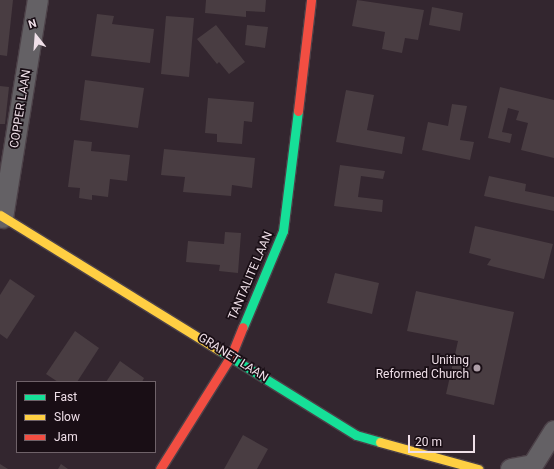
<!DOCTYPE html>
<html>
<head>
<meta charset="utf-8">
<style>
  body { margin:0 }
  #map { position:relative; width:554px; height:469px; overflow:hidden; background:#33262f; font-family:Roboto,sans-serif }
  div>[style] { position:absolute }
  .building>* { inset:0; background:#493d42 }
  .roads { filter:drop-shadow(1px 0 #4c4148) drop-shadow(-1px 0 #4c4148) drop-shadow(0 1px #4c4148) drop-shadow(0 -1px #4c4148) }
  .street>* { height:20px; margin:-10px; padding:0 10px; transform-origin:10px; border-radius:10px; background:#646165 }
  .fast>* { height:9px; margin:-4.5px; padding:0 4.5px; transform-origin:4.5px; border-radius:4.5px; background:#16e098 }
  .slow>* { height:9px; margin:-4.5px; padding:0 4.5px; transform-origin:4.5px; border-radius:4.5px; background:#ffcf43 }
  .jam>* { height:9px; margin:-4.5px; padding:0 4.5px; transform-origin:4.5px; border-radius:4.5px; background:#f24e42 }
  .dots>* { width:11px; height:11px; translate:-50% -50%; box-sizing:border-box; border:2px solid #190e15; border-radius:50% }
  span { translate:-50% -50%; white-space:nowrap; text-align:center; line-height:1.15; -webkit-text-stroke:3.5px #190e15; paint-order:stroke }
  .street-label { font-size:12px; color:#efdfe8 }
  .poi-label { font-size:12px; color:#efdfe8 }
  .right { translate:-100% -50%; text-align:right }
  .legend { position:absolute; left:16px; top:381px; width:140px; height:72px; box-sizing:border-box; background:#190e15; border:1px solid #6f6269; margin:0; padding:5px 7px; list-style:none; font-size:12px; color:#efdfe8 }
  .legend li { display:flex; align-items:center; gap:8px; height:20px }
  .legend b { width:20px; border:1px solid #6f6269 }
  .north { position:absolute; left:16px; top:16px; width:40px; height:40px; -webkit-text-stroke:3px #190e15; paint-order:stroke; rotate:343deg; font-size:11px; font-weight:700; line-height:16px; text-align:center; color:#efdfe8 }
  .north::after { content:''; display:block; margin:auto; width:14px; height:18px; background:#efdfe8; clip-path:polygon(50% 0,100% 100%,50% 72%,0 100%) }
  .scale { position:absolute; left:408px; top:435px; width:67px; height:18px; box-sizing:border-box; border:2px solid #efdfe8; border-top:0; padding-left:5px; font-size:12px; line-height:14px; white-space:nowrap; color:#efdfe8; -webkit-text-stroke:3px #190e15; paint-order:stroke }
</style>
</head>
<body>
<div id="map">
  <div class="building">
    <i style="clip-path:polygon(0 0,13px 0,7px 56px,0 55px)"></i>
    <i style="clip-path:polygon(206px 0,266px 0,265px 12px,246px 11px,246px 17px,205px 13px)"></i>
    <i style="clip-path:polygon(357px 0,424px 10px,418px 40px,405px 38px,402px 53px,382px 49px,385px 32px,352px 26px)"></i>
    <i style="clip-path:polygon(432px 7px,463px 13px,460px 31px,429px 25px)"></i>
    <i style="clip-path:polygon(97px 14px,114px 16px,112px 24px,154px 29px,150px 63px,91px 56px)"></i>
    <i style="clip-path:polygon(166px 16px,194px 18px,189px 77px,161px 74px)"></i>
    <i style="clip-path:polygon(216px 25px,245px 62px,229px 74px,219px 62px,217px 64px,197px 39px)"></i>
    <i style="clip-path:polygon(247px 25px,268px 27px,265px 48px,245px 45px)"></i>
    <i style="clip-path:polygon(85px 80px,144px 88px,138px 128px,80px 120px)"></i>
    <i style="clip-path:polygon(0 86px,9px 87px,5px 124px,0 124px)"></i>
    <i style="clip-path:polygon(500px 87px,554px 100px,554px 158px,521px 150px,528px 123px,516px 120px,519px 111px,508px 108px,502px 132px,512px 134px,510px 143px,488px 138px)"></i>
    <i style="clip-path:polygon(346px 90px,374px 95px,367px 130px,405px 137px,402px 154px,336px 142px)"></i>
    <i style="clip-path:polygon(208px 98px,254px 102px,252px 122px,244px 121px,242px 144px,217px 142px,217px 134px,205px 133px)"></i>
    <i style="clip-path:polygon(452px 104px,467px 106px,460px 140px,474px 142px,470px 160px,422px 150px,428px 122px,448px 126px)"></i>
    <i style="clip-path:polygon(74px 140px,92px 142px,91px 151px,130px 155px,127px 181px,110px 179px,108px 197px,92px 195px,92px 200px,79px 198px,80px 188px,68px 187px)"></i>
    <i style="clip-path:polygon(164px 149px,255px 158px,252px 188px,232px 185px,231px 196px,183px 192px,185px 177px,161px 175px)"></i>
    <i style="clip-path:polygon(340px 165px,385px 171px,383px 179px,361px 176px,358px 197px,383px 200px,382px 212px,334px 206px)"></i>
    <i style="clip-path:polygon(489px 176px,526px 184px,525px 191px,554px 197px,554px 211px,484px 196px)"></i>
    <i style="clip-path:polygon(475px 226px,553px 244px,544px 279px,487px 265px,491px 259px,469px 253px)"></i>
    <i style="clip-path:polygon(225px 232px,241px 233px,238px 273px,219px 271px,220px 265px,186px 262px,188px 241px,224px 244px)"></i>
    <i style="clip-path:polygon(335px 273px,379px 283px,372px 314px,327px 303px)"></i>
    <i style="clip-path:polygon(10px 279px,35px 296px,7px 339px,0 334px,0 295px)"></i>
    <i style="clip-path:polygon(416px 291px,514px 312px,494px 405px,446px 394px,458px 341px,407px 331px)"></i>
    <i style="clip-path:polygon(75px 331px,99px 348px,77px 382px,58px 382px,46px 374px)"></i>
    <i style="clip-path:polygon(120px 361px,144px 378px,142px 382px,106px 382px)"></i>
    <i style="clip-path:polygon(243px 435px,268px 449px,257px 469px,224px 469px)"></i>
    <i style="clip-path:polygon(0 464px,8px 469px,0 469px)"></i>
    <i style="clip-path:polygon(61px 464px,68px 469px,58px 469px)"></i>
  </div>
  <div class="roads">
    <div class="street">
      <i style="left:3px;top:218px;width:221px;rotate:-80.9deg"></i>
      <i style="left:511px;top:469px;width:22px;rotate:-10deg"></i>
      <i style="left:533px;top:465px;width:40px;rotate:-58deg"></i>
    </div>
    <div class="fast">
      <i style="left:243px;top:327px;width:104px;rotate:-67.4deg"></i>
      <i style="left:283px;top:231px;width:121px;rotate:-82.9deg"></i>
      <i style="left:219px;top:350px;width:161px;rotate:31.8deg"></i>
      <i style="left:356px;top:435px;width:25px;rotate:16deg"></i>
    </div>
    <div class="slow">
      <i style="left:0;top:215px;width:257px;rotate:31.7deg"></i>
      <i style="left:380px;top:442px;width:102px;rotate:15.4deg"></i>
    </div>
    <div class="jam">
      <i style="left:298px;top:111px;width:112px;rotate:-83.3deg"></i>
      <i style="left:160px;top:469px;width:133px;rotate:-57.9deg"></i>
      <i style="left:231px;top:356px;width:31px;rotate:-68deg"></i>
    </div>
  </div>
  <div class="dots">
    <i style="left:477px;top:368px;background:#ad9ea7"></i>
  </div>
  <div class="street-label">
    <span style="left:21px;top:109px;rotate:-81deg">COPPER LAAN</span>
    <span style="left:251px;top:276px;rotate:-67deg">TANTALITE LAAN</span>
    <span style="left:233px;top:358px;rotate:32deg">GRANET LAAN</span>
  </div>
  <div class="poi-label">
    <span class="right" style="left:469px;top:368px">Uniting<br>Reformed Church</span>
  </div>
  <ul class="legend">
  <li><b style="height:5px;background:#16e098"></b>Fast</li>
  <li><b style="height:5px;background:#ffcf43"></b>Slow</li>
  <li><b style="height:5px;background:#f24e42"></b>Jam</li>
  </ul>
  <div class="north">N</div>
  <div class="scale">20 m</div>
</div>
</body>
</html>
